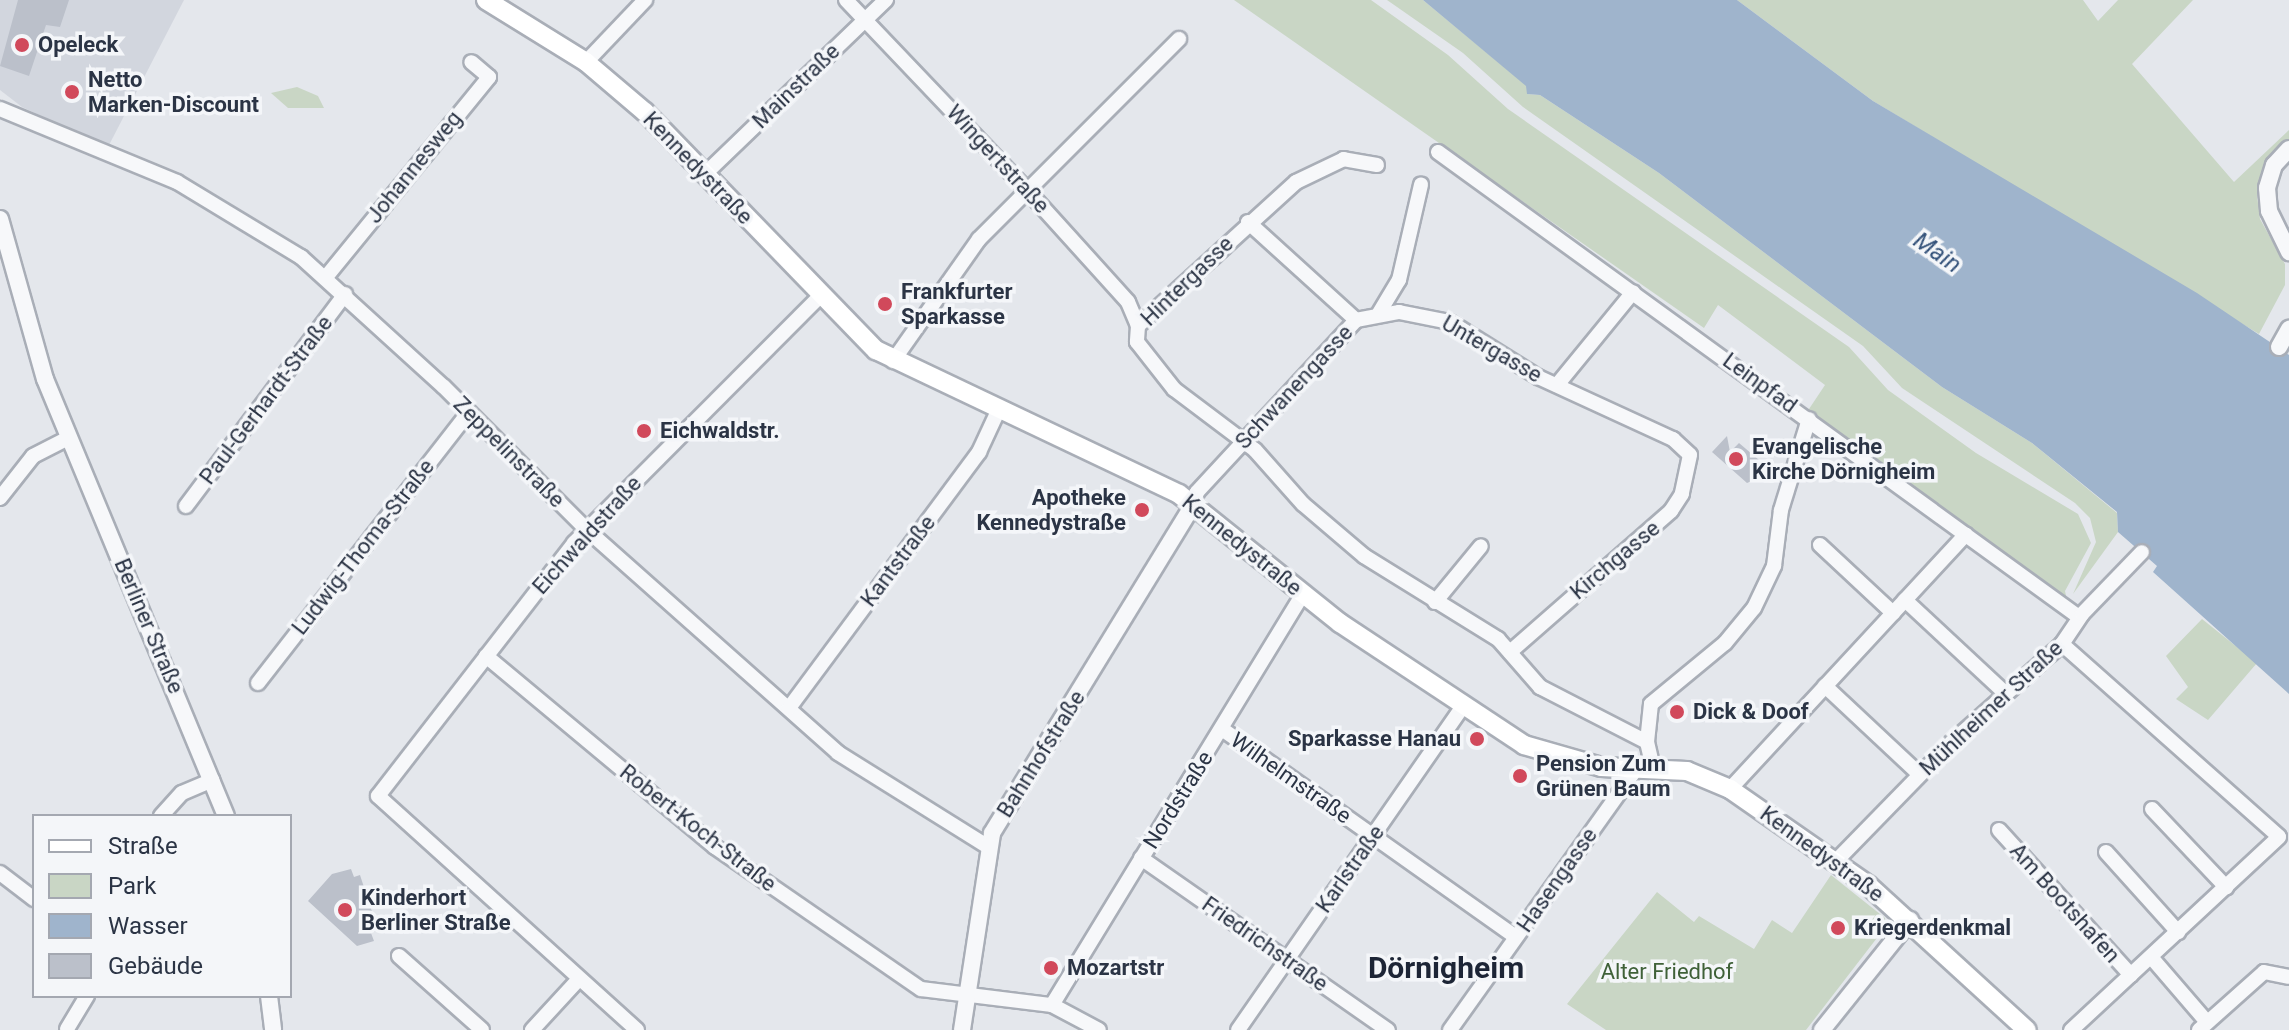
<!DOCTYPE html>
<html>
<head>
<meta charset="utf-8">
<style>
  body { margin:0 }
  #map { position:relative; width:2289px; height:1030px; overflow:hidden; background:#e4e7ec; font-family:Roboto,sans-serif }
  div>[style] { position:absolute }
  .built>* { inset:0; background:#d2d6de }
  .green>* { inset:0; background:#c9d6c5 }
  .water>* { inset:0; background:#9fb4cc }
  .building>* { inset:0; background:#bbc0ca }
  .roads { filter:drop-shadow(2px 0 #a9aeb7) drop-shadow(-2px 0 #a9aeb7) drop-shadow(0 2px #a9aeb7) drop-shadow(0 -2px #a9aeb7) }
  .minor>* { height:14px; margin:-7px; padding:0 7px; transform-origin:7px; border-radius:7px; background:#f7f8fa }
  .tertiary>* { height:16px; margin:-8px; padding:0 8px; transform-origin:8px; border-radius:8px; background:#f7f8fa }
  .secondary>* { height:18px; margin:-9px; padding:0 9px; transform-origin:9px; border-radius:9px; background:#fff }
  .dots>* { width:22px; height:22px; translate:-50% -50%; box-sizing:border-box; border:4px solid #f4f6f9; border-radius:50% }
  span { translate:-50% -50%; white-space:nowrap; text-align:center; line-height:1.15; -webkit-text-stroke:7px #f4f6f9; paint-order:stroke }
  .poi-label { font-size:22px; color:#2b3445; font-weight:700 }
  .left { translate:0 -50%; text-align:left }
  .right { translate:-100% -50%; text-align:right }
  .street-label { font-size:22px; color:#2b3445 }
  .park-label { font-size:22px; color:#3f6138 }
  .water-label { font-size:24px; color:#34527a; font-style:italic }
  .district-label { font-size:30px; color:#1d2536; font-weight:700 }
  .legend { position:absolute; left:32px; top:814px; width:260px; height:184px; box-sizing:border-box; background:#f4f6f9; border:2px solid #a4a8b1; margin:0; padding:10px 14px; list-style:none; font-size:24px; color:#2b3445 }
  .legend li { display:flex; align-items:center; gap:16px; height:40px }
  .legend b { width:40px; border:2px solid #a4a8b1 }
</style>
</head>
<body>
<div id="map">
  <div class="built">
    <i style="clip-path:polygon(0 0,184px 0,108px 147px,22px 107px,0 90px)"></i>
  </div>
  <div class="green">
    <i style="clip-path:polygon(1234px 0,1371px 0,1448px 55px,1508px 109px,1849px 347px,1888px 390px,1976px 453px,2078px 514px,2091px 543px,2065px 591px,2068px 605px,1807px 412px,1825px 385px,1718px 305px,1704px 328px)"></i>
    <i style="clip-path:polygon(1387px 0,1423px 0,1527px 86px,1527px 94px,1540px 95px,1659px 173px,1942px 387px,2032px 443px,2117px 513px,2118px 532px,2073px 594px,2096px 542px,2090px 518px,2075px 503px,1902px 388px,1863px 346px,1523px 107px,1463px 53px)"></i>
    <i style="clip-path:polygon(1737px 0,2083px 0,2098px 21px,2118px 0,2193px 0,2132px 64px,2234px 182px,2289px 130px,2289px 140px,2264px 165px,2257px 195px,2260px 219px,2285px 264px,2285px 285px,2259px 334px,1873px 101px)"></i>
    <i style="clip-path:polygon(297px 87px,318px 96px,324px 108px,288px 108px,271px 93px)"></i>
    <i style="clip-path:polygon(2202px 619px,2257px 663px,2208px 720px,2176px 699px,2188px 687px,2166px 656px)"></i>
    <i style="clip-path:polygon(1831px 875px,1885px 918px,1880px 934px,1806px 1030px,1606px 1030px,1567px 1004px,1657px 892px,1694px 922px,1699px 916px,1754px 949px,1772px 920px,1792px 933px)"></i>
  </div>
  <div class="water">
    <i style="clip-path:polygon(1423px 0,1737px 0,1873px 101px,2197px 293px,2289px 355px,2289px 694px,2153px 572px,2157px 566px,2118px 532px,2117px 512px,2032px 443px,1942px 387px,1659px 173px,1540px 95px,1527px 94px,1526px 86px)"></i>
  </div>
  <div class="building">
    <i style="clip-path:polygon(18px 0,69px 0,60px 27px,46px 25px,29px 76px,0 66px)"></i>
    <i style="clip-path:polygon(1727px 436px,1730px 452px,1739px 443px,1759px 460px,1762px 471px,1754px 480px,1747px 483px,1712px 452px)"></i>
    <i style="clip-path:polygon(351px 869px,354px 877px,360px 875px,378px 930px,371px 933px,374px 941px,357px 946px,308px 901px,332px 874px)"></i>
  </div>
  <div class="roads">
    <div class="minor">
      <i style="left:846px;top:0;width:261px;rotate:46.4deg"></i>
      <i style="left:1026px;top:189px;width:152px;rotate:47.9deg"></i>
      <i style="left:1128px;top:302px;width:26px;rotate:67deg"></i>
      <i style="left:586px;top:62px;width:86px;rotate:-46.4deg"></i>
      <i style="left:0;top:109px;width:191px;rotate:22.4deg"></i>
      <i style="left:177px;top:182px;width:145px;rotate:31.2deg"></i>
      <i style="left:301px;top:257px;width:193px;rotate:42.3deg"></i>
      <i style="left:444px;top:387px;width:201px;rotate:45deg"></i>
      <i style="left:586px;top:529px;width:337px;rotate:41.6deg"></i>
      <i style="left:838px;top:753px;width:176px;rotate:32deg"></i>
      <i style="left:1438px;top:152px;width:792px;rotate:35.96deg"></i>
      <i style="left:1377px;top:165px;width:34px;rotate:-170deg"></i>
      <i style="left:1344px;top:159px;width:53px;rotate:154.4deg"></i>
      <i style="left:1296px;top:182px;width:214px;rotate:137.7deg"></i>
      <i style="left:1138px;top:326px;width:16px;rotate:94deg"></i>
      <i style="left:1137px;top:342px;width:60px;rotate:51.8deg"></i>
      <i style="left:1174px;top:389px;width:101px;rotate:37deg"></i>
      <i style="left:1255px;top:450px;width:72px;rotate:48.4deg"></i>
      <i style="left:1303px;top:504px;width:80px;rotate:40.4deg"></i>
      <i style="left:1364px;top:556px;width:158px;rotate:31.8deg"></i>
      <i style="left:1498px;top:639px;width:64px;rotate:48.8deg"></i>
      <i style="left:1540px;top:687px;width:120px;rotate:27.2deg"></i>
      <i style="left:706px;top:173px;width:250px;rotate:-43.9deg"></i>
      <i style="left:1248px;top:222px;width:146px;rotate:42.2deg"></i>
      <i style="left:326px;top:277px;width:258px;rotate:-50.8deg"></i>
      <i style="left:489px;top:77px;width:23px;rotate:-140deg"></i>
      <i style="left:1379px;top:313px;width:39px;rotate:-59deg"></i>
      <i style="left:1399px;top:280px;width:98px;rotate:-77deg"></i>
      <i style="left:893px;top:361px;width:149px;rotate:-54.8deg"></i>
      <i style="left:979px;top:239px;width:283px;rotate:-45deg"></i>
      <i style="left:1557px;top:385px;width:120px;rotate:-50.7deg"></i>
      <i style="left:0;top:498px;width:53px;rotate:-51.8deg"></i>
      <i style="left:33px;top:456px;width:39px;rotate:-27deg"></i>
      <i style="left:1194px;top:504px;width:12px;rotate:-76deg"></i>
      <i style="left:1197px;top:492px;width:234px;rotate:-47.2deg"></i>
      <i style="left:1356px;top:320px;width:44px;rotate:-10.5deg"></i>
      <i style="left:1399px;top:312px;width:52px;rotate:11.1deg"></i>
      <i style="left:1450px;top:322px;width:104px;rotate:32deg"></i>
      <i style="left:1538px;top:377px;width:149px;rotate:24.7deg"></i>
      <i style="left:1673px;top:439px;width:23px;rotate:43deg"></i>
      <i style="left:1690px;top:455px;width:40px;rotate:102deg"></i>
      <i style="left:1682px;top:494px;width:20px;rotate:123deg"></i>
      <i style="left:1671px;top:511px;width:214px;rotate:138.8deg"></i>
      <i style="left:186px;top:506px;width:265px;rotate:-53.1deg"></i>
      <i style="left:1820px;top:545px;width:100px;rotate:43deg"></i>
      <i style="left:1905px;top:600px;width:137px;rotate:42.9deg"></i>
      <i style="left:1435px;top:602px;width:72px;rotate:-50.6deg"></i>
      <i style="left:2062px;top:644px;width:290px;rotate:41.6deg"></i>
      <i style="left:2279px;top:837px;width:284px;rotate:137.1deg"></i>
      <i style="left:486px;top:656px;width:298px;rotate:39.8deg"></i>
      <i style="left:715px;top:847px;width:250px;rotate:34.6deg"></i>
      <i style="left:921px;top:989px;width:132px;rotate:7deg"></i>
      <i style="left:1052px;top:1005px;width:53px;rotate:28deg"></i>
      <i style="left:258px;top:683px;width:343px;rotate:-52.1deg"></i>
      <i style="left:1825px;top:686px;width:129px;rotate:43.1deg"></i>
      <i style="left:789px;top:708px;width:319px;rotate:-53.4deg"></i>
      <i style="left:979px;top:452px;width:47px;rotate:-65.1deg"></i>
      <i style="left:1222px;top:729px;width:360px;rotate:35.3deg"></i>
      <i style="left:1653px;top:768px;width:27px;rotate:-103deg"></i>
      <i style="left:1647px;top:742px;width:38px;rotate:-84deg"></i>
      <i style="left:1651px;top:704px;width:96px;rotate:-39.5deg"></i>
      <i style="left:1725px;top:643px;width:45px;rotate:-50.4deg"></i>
      <i style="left:1754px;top:608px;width:47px;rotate:-64.5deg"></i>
      <i style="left:1774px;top:566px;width:56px;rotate:-82.9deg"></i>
      <i style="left:1781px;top:510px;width:95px;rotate:-72.9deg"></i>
      <i style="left:1730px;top:789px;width:347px;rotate:-47.2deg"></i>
      <i style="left:2152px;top:809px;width:108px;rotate:46.5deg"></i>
      <i style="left:161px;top:816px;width:31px;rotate:-48deg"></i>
      <i style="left:182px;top:793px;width:33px;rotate:-23deg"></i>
      <i style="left:1999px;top:830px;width:196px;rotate:47.7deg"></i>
      <i style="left:2106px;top:852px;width:108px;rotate:48deg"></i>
      <i style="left:1141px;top:858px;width:301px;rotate:34.9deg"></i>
      <i style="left:1836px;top:861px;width:166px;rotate:-45.7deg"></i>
      <i style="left:1952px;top:742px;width:147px;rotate:-41.7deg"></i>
      <i style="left:2062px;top:644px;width:36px;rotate:-56deg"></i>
      <i style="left:2082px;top:614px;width:86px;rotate:-45.9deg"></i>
      <i style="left:0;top:873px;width:43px;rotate:37.4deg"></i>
      <i style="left:399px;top:956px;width:111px;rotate:41.7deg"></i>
      <i style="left:2151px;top:957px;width:84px;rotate:49.3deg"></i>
      <i style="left:1052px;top:1005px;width:482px;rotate:-58.6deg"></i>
      <i style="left:67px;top:1029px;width:39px;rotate:-59deg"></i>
      <i style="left:532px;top:1030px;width:68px;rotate:-47.4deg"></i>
      <i style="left:637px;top:1030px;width:349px;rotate:-137.9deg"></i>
      <i style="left:378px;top:796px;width:320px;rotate:-52.2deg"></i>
      <i style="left:574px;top:543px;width:349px;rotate:-45.1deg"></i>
      <i style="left:1238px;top:1030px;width:392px;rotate:-55.2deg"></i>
      <i style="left:1450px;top:1030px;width:320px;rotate:-54.5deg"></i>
      <i style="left:2199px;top:1030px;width:87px;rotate:-41.7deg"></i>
      <i style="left:2264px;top:972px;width:25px;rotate:11deg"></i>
    </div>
    <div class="tertiary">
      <i style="left:2289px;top:149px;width:22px;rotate:133deg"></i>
      <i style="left:2274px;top:165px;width:24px;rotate:107deg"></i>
      <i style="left:2267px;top:188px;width:23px;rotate:85deg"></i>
      <i style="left:2269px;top:211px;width:46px;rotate:64deg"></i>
      <i style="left:0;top:219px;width:166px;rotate:74.3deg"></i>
      <i style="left:45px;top:379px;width:473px;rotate:67.5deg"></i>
      <i style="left:2279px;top:347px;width:21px;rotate:-61deg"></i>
      <i style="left:269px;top:996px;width:34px;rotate:83deg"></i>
      <i style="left:962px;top:1030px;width:199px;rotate:-81.3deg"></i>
      <i style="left:992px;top:833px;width:386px;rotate:-58.5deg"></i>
      <i style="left:1822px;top:1030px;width:141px;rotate:-51.3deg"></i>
    </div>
    <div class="secondary">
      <i style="left:486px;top:0;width:118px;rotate:31.8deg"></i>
      <i style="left:586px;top:62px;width:77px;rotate:40.3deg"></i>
      <i style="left:645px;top:112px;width:332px;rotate:45.9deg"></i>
      <i style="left:876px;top:350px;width:335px;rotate:25.4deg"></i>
      <i style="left:1179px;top:494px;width:206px;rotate:38.7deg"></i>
      <i style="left:1340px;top:623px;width:221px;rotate:33.5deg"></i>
      <i style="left:1524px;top:745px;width:80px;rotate:15.9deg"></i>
      <i style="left:1601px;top:767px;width:86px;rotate:2.7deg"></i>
      <i style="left:1687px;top:771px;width:47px;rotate:22.7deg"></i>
      <i style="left:1730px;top:789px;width:168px;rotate:34.8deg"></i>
      <i style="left:1868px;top:885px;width:215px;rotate:42.4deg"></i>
    </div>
  </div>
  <div class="dots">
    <i style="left:22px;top:45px;background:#d1495b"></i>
    <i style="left:72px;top:92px;background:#d1495b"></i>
    <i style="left:885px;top:304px;background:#d1495b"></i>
    <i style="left:644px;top:431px;background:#d1495b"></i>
    <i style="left:1736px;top:459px;background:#d1495b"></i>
    <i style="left:1142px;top:510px;background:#d1495b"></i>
    <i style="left:1677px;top:712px;background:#d1495b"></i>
    <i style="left:1477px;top:739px;background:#d1495b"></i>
    <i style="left:1520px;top:776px;background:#d1495b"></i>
    <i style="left:345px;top:910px;background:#d1495b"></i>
    <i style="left:1838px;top:928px;background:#d1495b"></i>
    <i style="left:1051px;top:968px;background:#d1495b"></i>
  </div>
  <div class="poi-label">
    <span class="left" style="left:38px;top:45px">Opeleck</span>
    <span class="left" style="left:88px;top:92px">Netto<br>Marken-Discount</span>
    <span class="left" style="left:901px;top:304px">Frankfurter<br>Sparkasse</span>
    <span class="left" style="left:660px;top:431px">Eichwaldstr.</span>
    <span class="left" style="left:1752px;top:459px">Evangelische<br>Kirche Dörnigheim</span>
    <span class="right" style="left:1126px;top:510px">Apotheke<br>Kennedystraße</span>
    <span class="left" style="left:1693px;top:712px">Dick &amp; Doof</span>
    <span class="right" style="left:1461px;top:739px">Sparkasse Hanau</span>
    <span class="left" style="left:1536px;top:776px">Pension Zum<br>Grünen Baum</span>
    <span class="left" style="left:361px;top:910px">Kinderhort<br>Berliner Straße</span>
    <span class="left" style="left:1854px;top:928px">Kriegerdenkmal</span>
    <span class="left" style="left:1067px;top:968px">Mozartstr</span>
  </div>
  <div class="street-label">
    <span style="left:796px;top:86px;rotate:-44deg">Mainstraße</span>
    <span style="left:998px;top:159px;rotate:47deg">Wingertstraße</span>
    <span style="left:414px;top:167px;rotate:-51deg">Johannesweg</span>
    <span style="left:698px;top:168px;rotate:46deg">Kennedystraße</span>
    <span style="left:1187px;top:281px;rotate:-44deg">Hintergasse</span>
    <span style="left:1492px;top:349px;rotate:30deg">Untergasse</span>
    <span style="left:1760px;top:383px;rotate:36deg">Leinpfad</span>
    <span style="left:1294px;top:387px;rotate:-47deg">Schwanengasse</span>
    <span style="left:266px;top:400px;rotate:-53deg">Paul-Gerhardt-Straße</span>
    <span style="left:509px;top:452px;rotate:45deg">Zeppelinstraße</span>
    <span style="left:587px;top:535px;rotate:-48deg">Eichwaldstraße</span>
    <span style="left:1242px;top:545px;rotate:39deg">Kennedystraße</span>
    <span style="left:363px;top:547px;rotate:-52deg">Ludwig-Thoma-Straße</span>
    <span style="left:1615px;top:560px;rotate:-40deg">Kirchgasse</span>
    <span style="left:898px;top:561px;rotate:-53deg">Kantstraße</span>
    <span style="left:149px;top:626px;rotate:67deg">Berliner Straße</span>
    <span style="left:1991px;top:708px;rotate:-43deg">Mühlheimer Straße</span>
    <span style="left:1041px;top:754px;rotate:-58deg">Bahnhofstraße</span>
    <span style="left:1291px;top:778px;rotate:35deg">Wilhelmstraße</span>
    <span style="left:1178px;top:800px;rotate:-58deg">Nordstraße</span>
    <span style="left:698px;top:828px;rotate:38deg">Robert-Koch-Straße</span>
    <span style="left:1822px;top:854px;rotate:36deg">Kennedystraße</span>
    <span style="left:1350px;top:869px;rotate:-55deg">Karlstraße</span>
    <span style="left:1557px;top:880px;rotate:-55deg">Hasengasse</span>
    <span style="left:2065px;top:903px;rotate:48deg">Am Bootshafen</span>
    <span style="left:1265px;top:944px;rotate:35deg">Friedrichstraße</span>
  </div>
  <div class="park-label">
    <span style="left:1667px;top:972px">Alter Friedhof</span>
  </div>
  <div class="water-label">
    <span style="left:1937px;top:253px;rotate:35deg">Main</span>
  </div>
  <div class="district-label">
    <span style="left:1446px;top:968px">Dörnigheim</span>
  </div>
  <ul class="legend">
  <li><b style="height:10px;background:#fff"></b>Straße</li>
  <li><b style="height:22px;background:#c9d6c5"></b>Park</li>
  <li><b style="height:22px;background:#9fb4cc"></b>Wasser</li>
  <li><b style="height:22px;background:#bbc0ca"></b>Gebäude</li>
  </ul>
</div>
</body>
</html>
